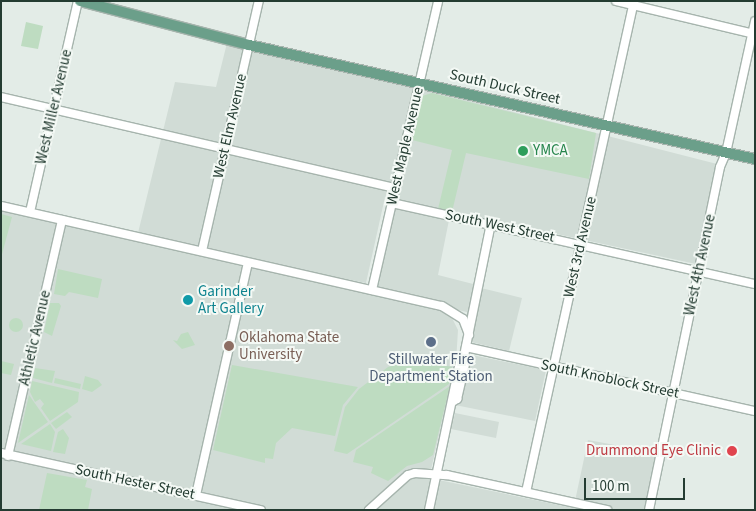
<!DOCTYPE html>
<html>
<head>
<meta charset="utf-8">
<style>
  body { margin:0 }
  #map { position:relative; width:756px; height:511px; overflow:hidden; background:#e3ece7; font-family:"Source Sans 3",sans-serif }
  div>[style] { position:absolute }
  .built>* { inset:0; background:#d1dcd6 }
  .green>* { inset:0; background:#bedcc1 }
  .round { border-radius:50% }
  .roads { filter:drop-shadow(1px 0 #a6b4ad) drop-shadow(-1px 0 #a6b4ad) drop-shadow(0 1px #a6b4ad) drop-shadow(0 -1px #a6b4ad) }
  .minor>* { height:8px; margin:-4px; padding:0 4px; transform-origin:4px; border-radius:4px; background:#fff }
  .major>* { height:10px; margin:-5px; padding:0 5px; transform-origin:5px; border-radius:5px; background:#6b9f8a }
  .dots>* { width:14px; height:14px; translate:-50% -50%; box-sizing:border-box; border:2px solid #f4f9f5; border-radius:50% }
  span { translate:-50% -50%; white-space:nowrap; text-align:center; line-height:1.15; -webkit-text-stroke:4px #f4f9f5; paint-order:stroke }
  .street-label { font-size:15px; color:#243c32 }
  .leisure-label { font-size:15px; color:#27864d }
  .left { translate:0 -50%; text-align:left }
  .culture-label { font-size:15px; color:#0d838f }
  .education-label { font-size:15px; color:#785e54 }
  .service-label { font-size:15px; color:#4e5e75 }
  .health-label { font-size:15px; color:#be3a42 }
  .right { translate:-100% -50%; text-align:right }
  .frame { position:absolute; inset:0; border:2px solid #243c32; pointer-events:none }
  .scale { position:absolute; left:584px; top:478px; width:101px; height:22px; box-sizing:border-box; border:2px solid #243c32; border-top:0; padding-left:6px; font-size:15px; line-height:18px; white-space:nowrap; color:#243c32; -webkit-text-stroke:4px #f4f9f5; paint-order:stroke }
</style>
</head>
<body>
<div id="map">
  <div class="built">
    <i style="clip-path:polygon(228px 39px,717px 164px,696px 264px,385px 197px,366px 283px,137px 237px,175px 82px,216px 87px)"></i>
    <i style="clip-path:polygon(392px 203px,450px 215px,438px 275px,477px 285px,471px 313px,372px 290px)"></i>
    <i style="clip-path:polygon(1px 206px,449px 312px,458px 330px,456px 362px,429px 478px,583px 510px,1px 510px)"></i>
    <i style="clip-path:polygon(481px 288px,522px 298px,509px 351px,471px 342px)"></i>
    <i style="clip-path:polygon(467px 354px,546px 370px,535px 421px,455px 405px)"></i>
    <i style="clip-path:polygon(455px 413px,499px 422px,496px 438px,451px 429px)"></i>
    <i style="clip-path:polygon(588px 440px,658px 453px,644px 510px,618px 510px,575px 501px)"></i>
  </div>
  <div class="green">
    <i style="clip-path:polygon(26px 22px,43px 26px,38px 49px,21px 46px)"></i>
    <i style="clip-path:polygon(432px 93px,596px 133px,589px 179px,466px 153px,452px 212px,438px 209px,452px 150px,412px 140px,422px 96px)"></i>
    <i style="clip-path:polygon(1px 214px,12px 217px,1px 258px)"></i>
    <i style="clip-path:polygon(58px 269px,102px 279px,98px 298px,69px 292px,65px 296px,54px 294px)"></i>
    <i style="clip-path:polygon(50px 303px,59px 303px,61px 306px,52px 336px,44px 332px)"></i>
    <i class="round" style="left:9px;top:318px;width:14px;height:14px"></i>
    <i style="clip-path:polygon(188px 332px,195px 345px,182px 349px,173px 340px,177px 341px,181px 334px)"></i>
    <i style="clip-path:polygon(415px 359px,452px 367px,449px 384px,347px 454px,334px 451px,345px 407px,359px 389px,388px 367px)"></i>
    <i style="clip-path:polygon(1px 361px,14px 364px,11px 375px,1px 373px)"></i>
    <i style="clip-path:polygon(232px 365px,358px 387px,343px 405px,335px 436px,292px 428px,276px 443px,273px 459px,265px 458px,265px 463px,213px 450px)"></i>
    <i style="clip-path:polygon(35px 368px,55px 371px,52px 383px,33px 378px)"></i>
    <i style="clip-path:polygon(85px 376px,98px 380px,102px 385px,92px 392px,82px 389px)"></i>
    <i style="clip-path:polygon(55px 378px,81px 384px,80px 389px,54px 383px)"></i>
    <i style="clip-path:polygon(32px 381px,79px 392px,78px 402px,50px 421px,41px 408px,44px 404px,40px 399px,35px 402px,30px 392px)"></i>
    <i style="clip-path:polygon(450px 386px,433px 455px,422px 462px,407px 466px,388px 481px,371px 473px,373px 467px,353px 462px,356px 450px)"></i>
    <i style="clip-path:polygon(29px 395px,48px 422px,18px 443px)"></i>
    <i style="clip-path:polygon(67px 412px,72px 417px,56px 429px,51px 423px)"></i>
    <i style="clip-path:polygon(50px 424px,55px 432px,51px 451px,21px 444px)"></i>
    <i style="clip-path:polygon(63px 429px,69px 438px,65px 454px,53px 452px,58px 432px)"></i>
    <i style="clip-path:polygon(47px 473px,87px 480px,85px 487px,92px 489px,88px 510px,39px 510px)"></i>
  </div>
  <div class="roads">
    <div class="minor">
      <i style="left:616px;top:1px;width:143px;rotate:13.4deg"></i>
      <i style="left:1px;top:97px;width:404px;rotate:13deg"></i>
      <i style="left:392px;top:203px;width:372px;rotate:12.6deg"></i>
      <i style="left:1px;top:206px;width:452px;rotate:12.8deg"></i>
      <i style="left:442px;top:306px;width:25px;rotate:32deg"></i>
      <i style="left:463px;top:319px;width:17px;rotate:69deg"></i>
      <i style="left:30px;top:212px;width:216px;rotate:-77.2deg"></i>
      <i style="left:202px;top:251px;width:256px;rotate:-77.2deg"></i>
      <i style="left:372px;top:290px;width:296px;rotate:-77.1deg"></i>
      <i style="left:466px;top:347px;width:296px;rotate:12.5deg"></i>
      <i style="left:454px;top:401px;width:4px;rotate:-34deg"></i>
      <i style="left:457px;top:399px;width:40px;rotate:-77deg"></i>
      <i style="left:466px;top:360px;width:4px;rotate:-117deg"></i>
      <i style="left:464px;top:356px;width:136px;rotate:-78.5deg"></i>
      <i style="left:1px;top:453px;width:266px;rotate:12.4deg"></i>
      <i style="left:8px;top:456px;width:242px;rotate:-77.1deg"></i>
      <i style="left:526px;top:492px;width:503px;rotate:-77.59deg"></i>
      <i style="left:196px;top:495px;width:238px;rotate:-77.4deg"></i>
      <i style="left:369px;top:510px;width:52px;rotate:-41.9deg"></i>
      <i style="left:408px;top:475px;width:7px;rotate:-16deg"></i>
      <i style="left:415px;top:473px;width:32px;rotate:4deg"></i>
      <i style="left:447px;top:475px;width:164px;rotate:12.3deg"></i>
      <i style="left:429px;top:510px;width:152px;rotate:-78.2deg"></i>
      <i style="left:460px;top:361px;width:6px;rotate:-51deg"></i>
      <i style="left:649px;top:510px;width:350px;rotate:-78.3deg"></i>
      <i style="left:720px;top:167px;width:15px;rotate:-67deg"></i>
      <i style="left:726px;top:153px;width:135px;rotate:-77.6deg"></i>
    </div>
    <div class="major">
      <i style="left:80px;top:1px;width:175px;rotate:14.6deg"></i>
      <i style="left:249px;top:45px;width:519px;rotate:12.7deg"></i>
    </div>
  </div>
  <div class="dots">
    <i style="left:523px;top:151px;background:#2e9e5b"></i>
    <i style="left:188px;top:300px;background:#0f9aa8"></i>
    <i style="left:431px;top:342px;background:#5c6f8a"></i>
    <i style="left:229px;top:346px;background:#8d6e63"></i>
    <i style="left:732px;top:451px;background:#e0444e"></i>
  </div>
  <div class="street-label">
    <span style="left:505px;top:87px;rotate:13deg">South Duck Street</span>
    <span style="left:54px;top:107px;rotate:-77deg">West Miller Avenue</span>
    <span style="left:230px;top:126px;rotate:-77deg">West Elm Avenue</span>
    <span style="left:405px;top:146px;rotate:-77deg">West Maple Avenue</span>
    <span style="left:500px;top:226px;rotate:12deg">South West Street</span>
    <span style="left:580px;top:247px;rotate:-77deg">West 3rd Avenue</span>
    <span style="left:700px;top:265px;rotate:-78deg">West 4th Avenue</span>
    <span style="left:35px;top:338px;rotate:-77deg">Athletic Avenue</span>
    <span style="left:610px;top:379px;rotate:12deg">South Knoblock Street</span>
    <span style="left:135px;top:482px;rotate:12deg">South Hester Street</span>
  </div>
  <div class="leisure-label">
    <span class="left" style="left:533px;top:151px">YMCA</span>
  </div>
  <div class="culture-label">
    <span class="left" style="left:198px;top:300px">Garinder<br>Art Gallery</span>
  </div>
  <div class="education-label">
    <span class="left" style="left:239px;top:346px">Oklahoma State<br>University</span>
  </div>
  <div class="service-label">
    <span style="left:431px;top:368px">Stillwater Fire<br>Department Station</span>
  </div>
  <div class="health-label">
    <span class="right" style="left:721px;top:451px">Drummond Eye Clinic</span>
  </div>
  <div class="frame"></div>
  <div class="scale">100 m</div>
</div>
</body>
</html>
